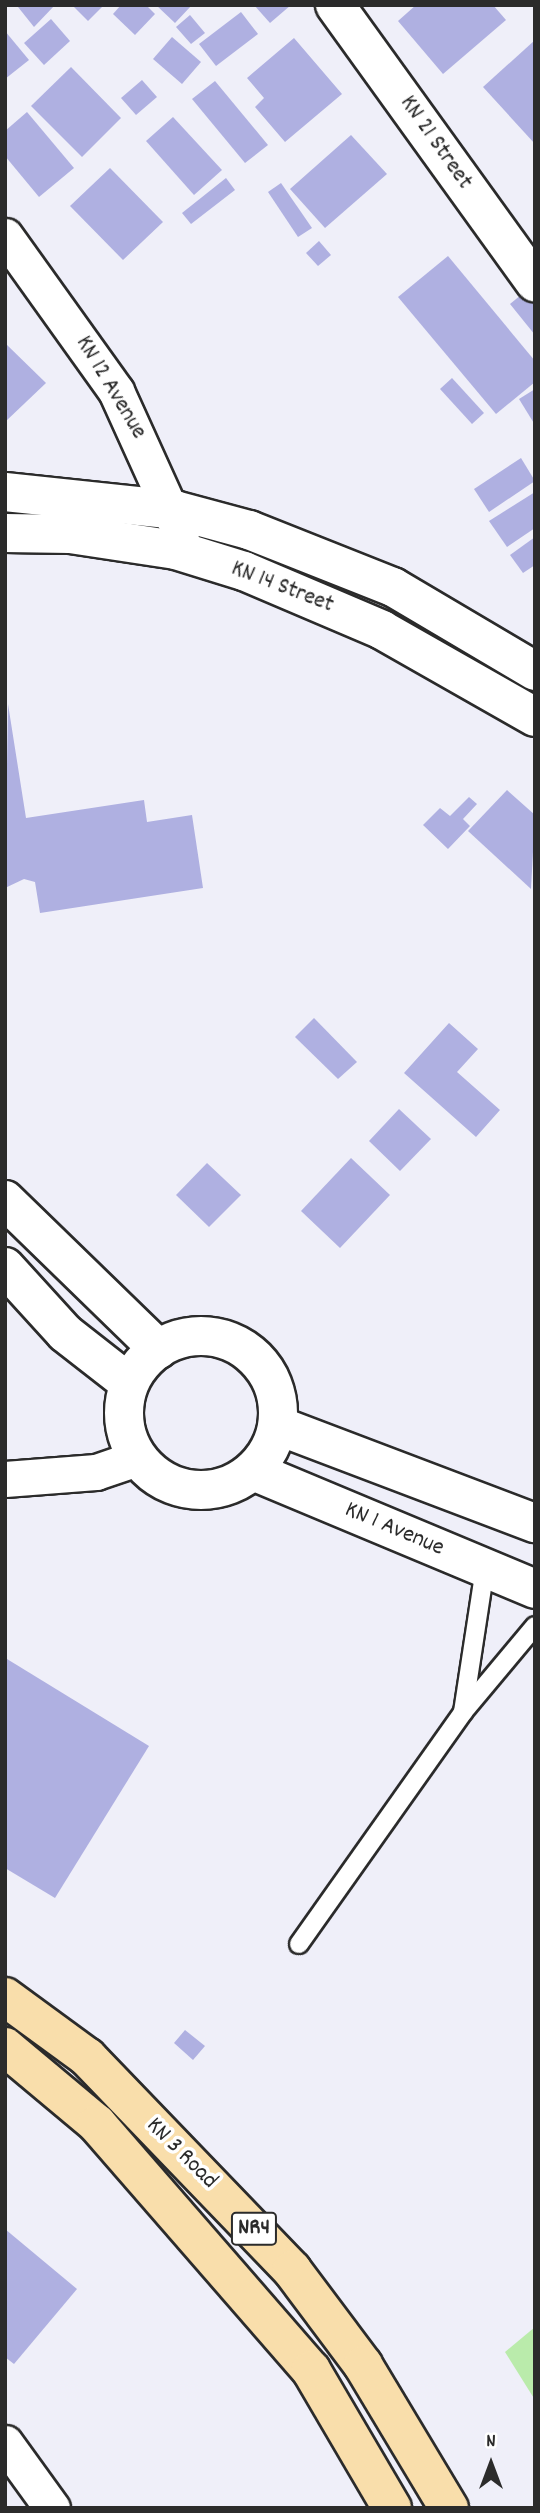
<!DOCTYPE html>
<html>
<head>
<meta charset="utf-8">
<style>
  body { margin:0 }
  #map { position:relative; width:540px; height:2513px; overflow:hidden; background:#efeff9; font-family:Dekko,sans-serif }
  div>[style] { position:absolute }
  .green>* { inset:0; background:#baebab }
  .building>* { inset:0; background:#afb0e1 }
  .roads { filter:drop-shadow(2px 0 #2b2b2b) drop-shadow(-2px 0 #2b2b2b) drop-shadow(0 2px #2b2b2b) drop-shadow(0 -2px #2b2b2b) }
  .service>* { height:18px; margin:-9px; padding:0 9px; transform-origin:9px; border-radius:9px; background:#fff }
  .minor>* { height:35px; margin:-17.5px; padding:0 17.5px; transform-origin:17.5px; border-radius:17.5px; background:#fff }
  .tertiary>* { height:38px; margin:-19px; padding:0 19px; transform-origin:19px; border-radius:19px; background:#fff }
  .tertiary>.ring { margin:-19px; padding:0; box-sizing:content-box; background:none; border:38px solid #fff; border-radius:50% }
  .trunk>* { height:38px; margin:-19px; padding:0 19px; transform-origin:19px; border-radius:19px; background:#f9deab }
  span { translate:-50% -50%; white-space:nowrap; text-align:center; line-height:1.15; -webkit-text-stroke:7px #fff; paint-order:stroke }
  .shield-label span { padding:2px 5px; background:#fff; border:2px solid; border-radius:5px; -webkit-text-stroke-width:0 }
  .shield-label { font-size:23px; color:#2b2b2b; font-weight:700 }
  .street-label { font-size:24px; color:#2b2b2b }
  .frame { position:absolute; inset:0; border:7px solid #2b2b2b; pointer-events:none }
  .north { position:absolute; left:456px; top:2429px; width:70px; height:70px; -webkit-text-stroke:5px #fff; paint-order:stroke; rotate:0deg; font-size:19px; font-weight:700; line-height:28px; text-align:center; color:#2b2b2b }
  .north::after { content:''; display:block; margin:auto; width:24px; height:32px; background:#2b2b2b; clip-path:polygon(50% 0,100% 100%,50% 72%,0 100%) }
</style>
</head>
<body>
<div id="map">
  <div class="green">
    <i style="clip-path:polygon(535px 2327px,535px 2400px,505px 2352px)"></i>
  </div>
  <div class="building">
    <i style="clip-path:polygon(55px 5px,34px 27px,18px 7px,20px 5px)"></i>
    <i style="clip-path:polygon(72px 5px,104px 5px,88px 21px)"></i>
    <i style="clip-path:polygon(121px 5px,146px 5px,155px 14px,135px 35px,113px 14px)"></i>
    <i style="clip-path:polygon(156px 5px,192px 5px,175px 23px)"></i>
    <i style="clip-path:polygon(254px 5px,291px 5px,270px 23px)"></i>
    <i style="clip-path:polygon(416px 5px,493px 5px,506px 20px,443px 74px,398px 21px)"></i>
    <i style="clip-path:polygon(241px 12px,258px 34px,216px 66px,199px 44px)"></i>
    <i style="clip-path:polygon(190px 15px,205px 33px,191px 44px,176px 27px)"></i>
    <i style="clip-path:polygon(51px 19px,70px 41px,44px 65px,24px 43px)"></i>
    <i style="clip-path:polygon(5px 31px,29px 60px,5px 79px)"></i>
    <i style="clip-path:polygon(172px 37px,201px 62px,182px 84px,153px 59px)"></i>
    <i style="clip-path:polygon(294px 38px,342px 94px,285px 142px,255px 107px,264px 98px,247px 78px)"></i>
    <i style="clip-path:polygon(535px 40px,535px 144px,483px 87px)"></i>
    <i style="clip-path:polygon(71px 67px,121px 118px,82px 157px,31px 106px)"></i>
    <i style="clip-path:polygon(142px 80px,157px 97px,136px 115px,121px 98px)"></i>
    <i style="clip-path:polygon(215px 81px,268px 145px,245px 163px,192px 99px)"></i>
    <i style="clip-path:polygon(27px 112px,74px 168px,39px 197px,5px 156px,5px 131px)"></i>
    <i style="clip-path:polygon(173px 117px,222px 170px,194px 195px,146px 141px)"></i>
    <i style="clip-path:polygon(351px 135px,387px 174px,325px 228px,290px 189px)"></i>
    <i style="clip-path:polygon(110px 168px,163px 222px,123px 260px,70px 206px)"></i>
    <i style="clip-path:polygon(226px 178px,235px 190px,191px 224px,182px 213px)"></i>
    <i style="clip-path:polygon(281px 183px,312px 228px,298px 237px,268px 192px)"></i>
    <i style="clip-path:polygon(319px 241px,331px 255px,318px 266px,306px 253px)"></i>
    <i style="clip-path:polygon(448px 256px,535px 361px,535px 382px,496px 414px,398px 297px)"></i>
    <i style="clip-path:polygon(527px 290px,535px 300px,535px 335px,510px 304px)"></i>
    <i style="clip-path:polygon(5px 343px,46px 383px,5px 422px)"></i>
    <i style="clip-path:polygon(452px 378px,484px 413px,472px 424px,440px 389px)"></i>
    <i style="clip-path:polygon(535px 389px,535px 425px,519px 399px)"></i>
    <i style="clip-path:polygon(521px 458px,535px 481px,489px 512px,474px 489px)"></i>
    <i style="clip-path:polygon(535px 492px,535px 528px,507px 547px,489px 521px)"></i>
    <i style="clip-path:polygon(535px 537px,535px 565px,523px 573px,510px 555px)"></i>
    <i style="clip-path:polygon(8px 704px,26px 818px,144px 800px,147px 822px,192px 815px,203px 888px,40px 913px,35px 882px,24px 879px,5px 888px)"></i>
    <i style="clip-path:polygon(507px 790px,535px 815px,531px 889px,468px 831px)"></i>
    <i style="clip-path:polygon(469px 797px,477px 804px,463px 819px,470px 826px,448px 849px,423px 825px,440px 808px,450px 816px)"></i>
    <i style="clip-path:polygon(314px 1018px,357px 1062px,338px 1079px,295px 1037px)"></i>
    <i style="clip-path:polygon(449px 1023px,478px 1049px,457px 1072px,500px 1110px,476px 1137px,404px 1073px)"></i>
    <i style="clip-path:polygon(399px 1109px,431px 1139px,400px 1171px,369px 1141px)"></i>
    <i style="clip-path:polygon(351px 1158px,390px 1195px,340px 1248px,301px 1211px)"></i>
    <i style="clip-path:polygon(207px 1163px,241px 1195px,209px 1227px,176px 1195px)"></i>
    <i style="clip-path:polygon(7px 1659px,149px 1746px,55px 1898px,5px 1868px)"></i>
    <i style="clip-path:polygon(185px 2030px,205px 2046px,193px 2060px,174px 2043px)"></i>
    <i style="clip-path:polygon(5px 2229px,77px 2289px,14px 2364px,5px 2357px)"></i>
  </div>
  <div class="roads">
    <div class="service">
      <i style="left:463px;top:1712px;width:146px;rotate:-81.3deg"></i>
      <i style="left:299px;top:1944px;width:284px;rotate:-54.7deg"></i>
      <i style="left:463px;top:1712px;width:112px;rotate:-50.1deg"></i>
    </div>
    <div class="minor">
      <i style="left:5px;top:236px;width:191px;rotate:54.4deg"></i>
      <i style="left:116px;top:391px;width:157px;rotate:65.6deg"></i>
      <i style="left:5px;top:1479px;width:91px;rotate:-4.4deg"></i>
      <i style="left:96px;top:1472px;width:43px;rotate:-18.9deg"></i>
      <i style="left:5px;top:2443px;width:80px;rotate:54.1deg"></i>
    </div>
    <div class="tertiary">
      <i style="left:335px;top:5px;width:342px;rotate:54.2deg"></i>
      <i style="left:5px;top:492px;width:171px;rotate:6deg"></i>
      <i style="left:175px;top:510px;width:77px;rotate:15.1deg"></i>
      <i style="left:249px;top:530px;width:155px;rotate:21.6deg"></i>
      <i style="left:393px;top:587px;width:165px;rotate:30.6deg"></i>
      <i style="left:5px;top:533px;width:65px;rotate:0.9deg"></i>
      <i style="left:70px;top:534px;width:107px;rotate:8.6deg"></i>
      <i style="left:176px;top:550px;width:71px;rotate:17.2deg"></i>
      <i style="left:244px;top:571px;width:150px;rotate:23.1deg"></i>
      <i style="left:382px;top:630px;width:176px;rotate:29.6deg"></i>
      <i style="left:5px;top:1200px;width:214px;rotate:44.2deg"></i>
      <i style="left:5px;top:1267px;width:89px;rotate:47.7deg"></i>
      <i style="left:65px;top:1333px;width:81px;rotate:38deg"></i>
      <i class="ring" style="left:124px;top:1336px;width:116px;height:116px"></i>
      <i style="left:279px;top:1426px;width:274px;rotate:20.8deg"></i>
      <i style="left:253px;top:1471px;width:306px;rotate:22.7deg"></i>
    </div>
    <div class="trunk">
      <i style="left:5px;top:1997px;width:102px;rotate:36.2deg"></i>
      <i style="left:87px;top:2057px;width:296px;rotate:46.1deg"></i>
      <i style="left:292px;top:2270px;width:119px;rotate:53.2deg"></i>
      <i style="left:363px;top:2365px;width:167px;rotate:59deg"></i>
      <i style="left:5px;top:2047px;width:120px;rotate:39.9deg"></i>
      <i style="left:97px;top:2124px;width:326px;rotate:49deg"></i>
      <i style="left:311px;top:2370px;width:160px;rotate:59.6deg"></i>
    </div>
  </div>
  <div class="shield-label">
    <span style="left:254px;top:2229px">NR4</span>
  </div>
  <div class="street-label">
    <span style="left:435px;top:143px;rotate:55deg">KN 21 Street</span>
    <span style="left:110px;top:388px;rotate:59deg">KN 12 Avenue</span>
    <span style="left:282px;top:588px;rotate:21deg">KN 14 Street</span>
    <span style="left:394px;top:1530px;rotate:23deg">KN 1 Avenue</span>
    <span style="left:181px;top:2154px;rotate:45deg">KN 3 Road</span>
  </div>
  <div class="frame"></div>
  <div class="north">N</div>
</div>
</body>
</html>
